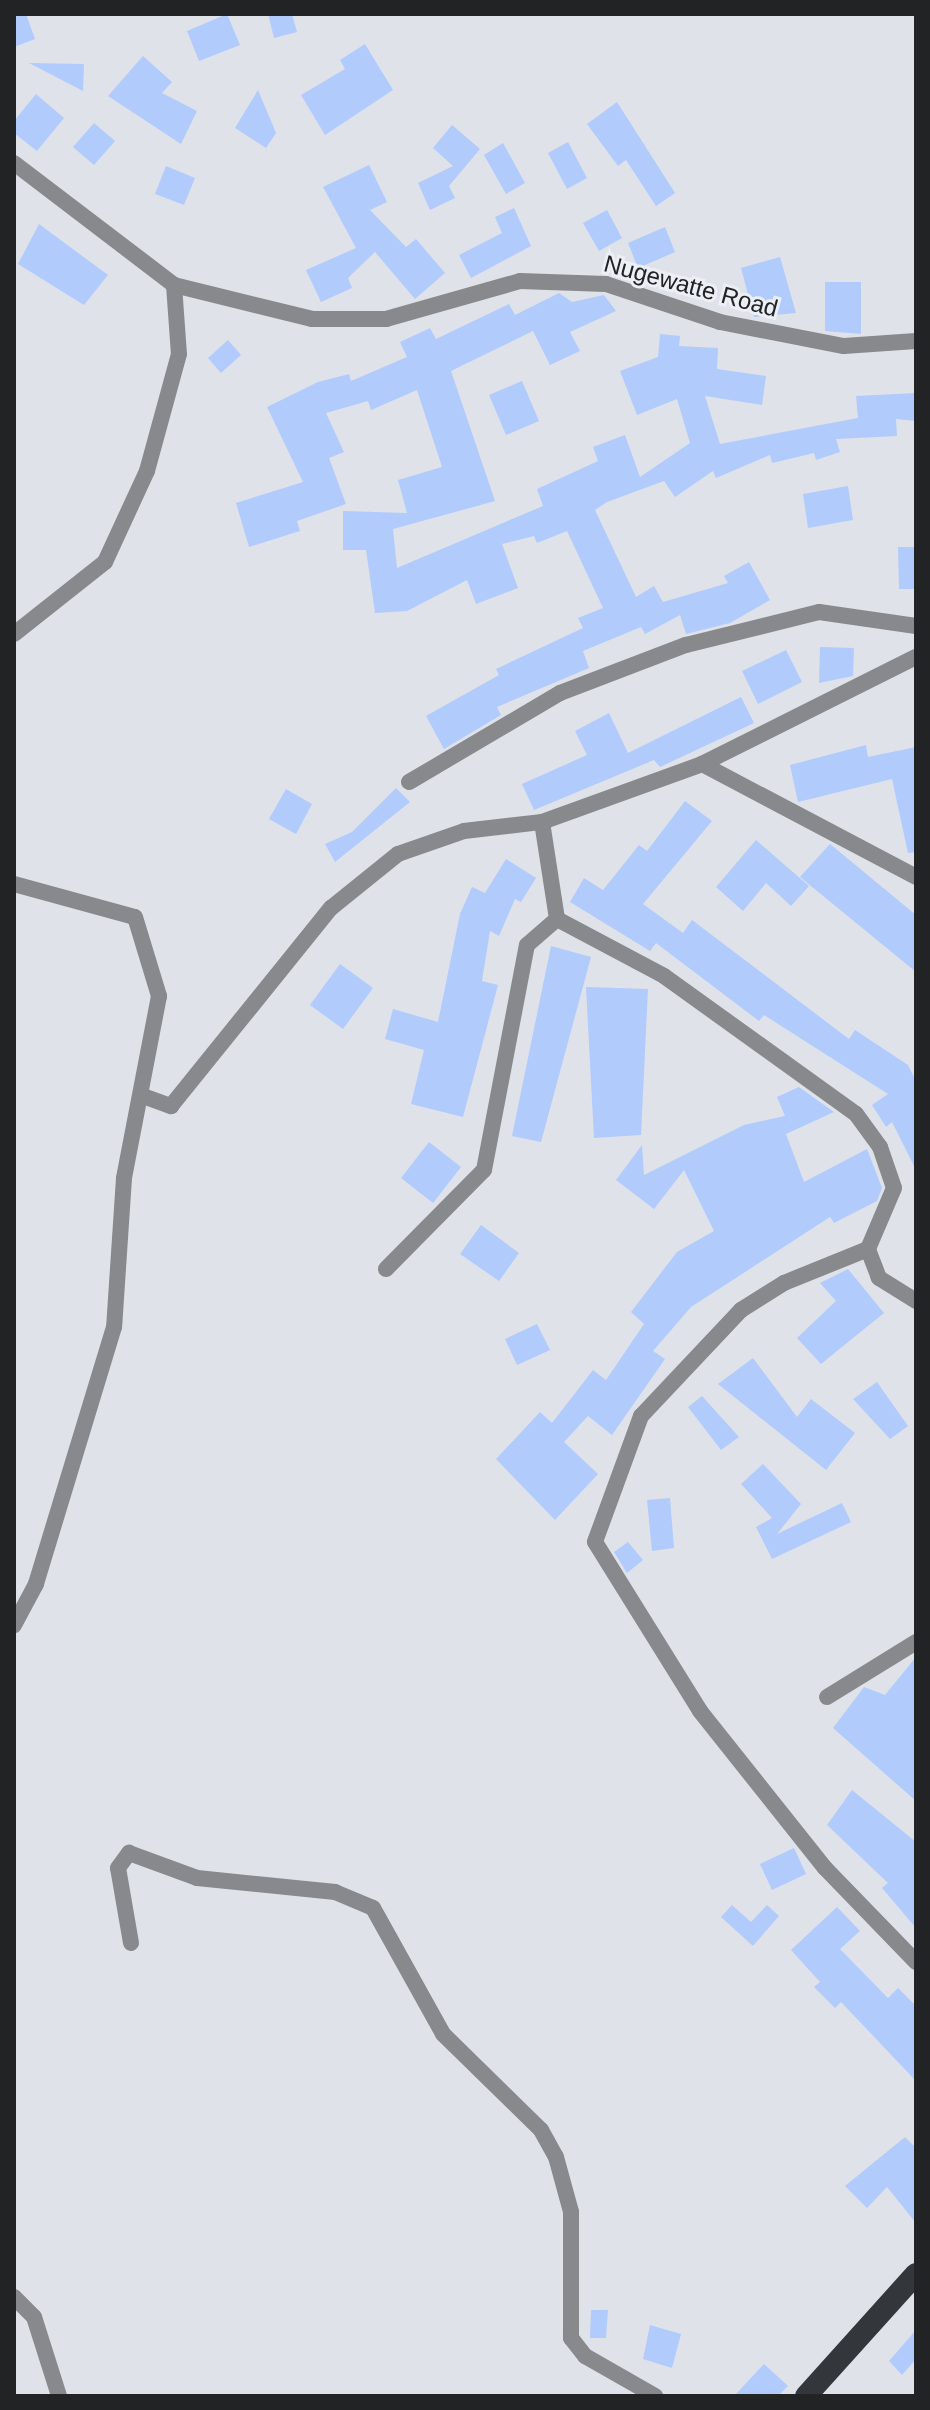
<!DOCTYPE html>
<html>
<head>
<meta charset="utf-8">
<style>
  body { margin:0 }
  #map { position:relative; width:930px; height:2410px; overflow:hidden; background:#dfe2e9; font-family:Helvetica,sans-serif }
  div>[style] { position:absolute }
  .building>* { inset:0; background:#b1cbfd }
  .minor>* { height:16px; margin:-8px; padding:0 8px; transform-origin:8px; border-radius:8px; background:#87898c }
  .trunk>* { height:22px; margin:-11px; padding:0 11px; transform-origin:11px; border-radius:11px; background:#33363a }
  span { translate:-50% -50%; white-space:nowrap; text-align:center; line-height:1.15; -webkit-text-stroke:6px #eceff6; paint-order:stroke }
  .street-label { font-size:24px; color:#212325 }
  .frame { position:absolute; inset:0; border:16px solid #212325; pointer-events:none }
</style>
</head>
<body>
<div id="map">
  <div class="building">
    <i style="clip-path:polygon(14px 14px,26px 14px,35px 39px,14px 47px)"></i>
    <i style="clip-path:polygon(227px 14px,240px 45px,199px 61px,187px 31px)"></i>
    <i style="clip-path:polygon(268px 14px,292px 14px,297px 32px,274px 38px)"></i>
    <i style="clip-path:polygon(365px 44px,393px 90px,325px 135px,301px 95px,345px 69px,340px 60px)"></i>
    <i style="clip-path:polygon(143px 56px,172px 82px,162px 93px,197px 111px,181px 144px,108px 96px)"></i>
    <i style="clip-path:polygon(29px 63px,84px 64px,83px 91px)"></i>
    <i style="clip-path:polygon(258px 90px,276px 133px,266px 148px,235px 128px)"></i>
    <i style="clip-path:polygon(36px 94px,64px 118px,37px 151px,14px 133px,14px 121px)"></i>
    <i style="clip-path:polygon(617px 102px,675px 193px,656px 206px,626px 160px,618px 166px,587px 124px)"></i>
    <i style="clip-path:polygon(94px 123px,115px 141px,94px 165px,73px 147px)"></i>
    <i style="clip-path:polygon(452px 125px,480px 149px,449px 186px,455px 198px,430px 210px,418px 183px,453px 166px,433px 148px)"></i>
    <i style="clip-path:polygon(568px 142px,587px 178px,567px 189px,548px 153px)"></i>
    <i style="clip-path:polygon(503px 143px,525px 183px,506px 194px,484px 155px)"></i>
    <i style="clip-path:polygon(369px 165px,387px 202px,370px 210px,406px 247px,416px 239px,445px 273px,415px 299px,375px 252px,348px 278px,352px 288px,321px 302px,306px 270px,356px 248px,323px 187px)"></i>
    <i style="clip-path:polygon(166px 166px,195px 178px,184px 205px,155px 194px)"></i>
    <i style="clip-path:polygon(514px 208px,531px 246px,471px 278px,459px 255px,502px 233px,495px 217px)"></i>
    <i style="clip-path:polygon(607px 210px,622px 238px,599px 251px,583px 223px)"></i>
    <i style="clip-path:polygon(39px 224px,108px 275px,84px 305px,18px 264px)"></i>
    <i style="clip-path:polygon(665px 227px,675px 252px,638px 268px,628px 243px)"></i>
    <i style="clip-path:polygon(780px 257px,796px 313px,754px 317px,741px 268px)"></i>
    <i style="clip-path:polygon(825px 282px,861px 282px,861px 334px,825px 331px)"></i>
    <i style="clip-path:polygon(559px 293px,572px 302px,604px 295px,616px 311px,570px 332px,580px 351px,550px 365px,533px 331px,451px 371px,495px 501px,393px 529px,397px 568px,543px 506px,537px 489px,598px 461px,593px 447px,625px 435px,640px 477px,690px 443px,677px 399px,637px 415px,620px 371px,658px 357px,660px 334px,680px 336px,679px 346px,718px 348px,717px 369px,766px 376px,762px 405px,705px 396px,720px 444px,858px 418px,856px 396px,916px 393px,916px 421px,896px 419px,897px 436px,836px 439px,840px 452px,816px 460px,814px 453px,772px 463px,770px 455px,716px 478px,713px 471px,675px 497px,664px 481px,607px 502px,595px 510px,636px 597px,654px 586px,663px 602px,728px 583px,724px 576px,749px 562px,770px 600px,730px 623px,686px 634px,680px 615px,645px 634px,641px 627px,583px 651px,589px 668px,497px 707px,501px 715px,444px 749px,426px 716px,499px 675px,496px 669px,583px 628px,578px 618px,603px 608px,567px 531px,537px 543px,534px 536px,502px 544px,518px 588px,476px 604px,467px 580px,407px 611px,375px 613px,366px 550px,343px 550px,343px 511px,407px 513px,398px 480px,442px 467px,417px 390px,371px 410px,368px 401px,326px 413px,344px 452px,329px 458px,346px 504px,297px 521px,300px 531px,249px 547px,236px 503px,303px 482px,267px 407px,318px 382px,349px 374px,351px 381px,407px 357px,400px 342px,430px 328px,436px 339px,509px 304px,515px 315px)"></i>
    <i style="clip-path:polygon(228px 340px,241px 355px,221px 373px,208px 358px)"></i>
    <i style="clip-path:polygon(522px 381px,539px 421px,506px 435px,489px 395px)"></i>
    <i style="clip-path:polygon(848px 486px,853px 520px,808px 528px,803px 494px)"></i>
    <i style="clip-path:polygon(898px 547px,916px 547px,916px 589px,899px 589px)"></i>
    <i style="clip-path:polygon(820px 647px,854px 648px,853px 676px,819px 683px)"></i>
    <i style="clip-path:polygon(786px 650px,802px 682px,758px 704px,742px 671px)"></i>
    <i style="clip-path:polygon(741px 697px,754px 723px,660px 767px,654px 760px,534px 810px,522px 784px,587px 755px,575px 731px,609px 713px,628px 753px)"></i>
    <i style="clip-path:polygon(866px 745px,868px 757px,916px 747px,916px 852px,908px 853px,892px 779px,798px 802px,790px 765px)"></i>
    <i style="clip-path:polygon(396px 788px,410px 802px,335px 862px,325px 844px,352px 832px)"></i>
    <i style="clip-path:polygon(286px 789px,312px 804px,296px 834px,269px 819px)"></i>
    <i style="clip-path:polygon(685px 801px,712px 821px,643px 904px,683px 933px,692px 920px,849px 1039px,855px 1030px,908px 1065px,916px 1081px,916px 1170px,892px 1122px,886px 1127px,872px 1105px,888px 1094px,764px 1015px,759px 1021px,656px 943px,650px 951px,570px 902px,584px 878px,603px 890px,639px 845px,647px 851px)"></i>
    <i style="clip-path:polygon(756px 840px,809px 886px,791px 906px,766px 883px,743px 911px,716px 887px)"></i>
    <i style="clip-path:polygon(830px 844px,916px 915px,916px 972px,800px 877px)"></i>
    <i style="clip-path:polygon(506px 859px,536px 878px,521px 902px,515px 899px,499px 936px,490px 931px,482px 981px,498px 985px,463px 1117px,411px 1104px,424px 1050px,385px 1039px,393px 1009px,438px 1022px,460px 914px,472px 887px,485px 893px)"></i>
    <i style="clip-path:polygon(551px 946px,591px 957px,541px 1142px,512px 1136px)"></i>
    <i style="clip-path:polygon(340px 964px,373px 988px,343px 1029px,310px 1005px)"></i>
    <i style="clip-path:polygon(586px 987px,648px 989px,641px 1135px,594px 1138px)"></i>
    <i style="clip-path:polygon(799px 1087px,834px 1112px,786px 1134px,804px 1182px,867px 1149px,882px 1188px,877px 1201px,834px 1223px,830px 1217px,691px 1307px,653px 1351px,665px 1359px,612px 1435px,588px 1416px,564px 1442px,598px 1474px,555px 1520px,496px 1459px,540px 1412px,552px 1423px,593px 1370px,606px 1380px,644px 1324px,631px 1312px,677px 1252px,714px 1231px,684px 1170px,654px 1209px,616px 1180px,642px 1145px,644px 1175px,744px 1125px,785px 1116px,777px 1097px)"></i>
    <i style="clip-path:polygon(429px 1142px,461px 1167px,433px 1203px,401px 1178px)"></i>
    <i style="clip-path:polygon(481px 1225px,519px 1253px,499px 1281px,460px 1254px)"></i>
    <i style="clip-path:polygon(848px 1269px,884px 1313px,821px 1364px,797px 1338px,836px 1301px,820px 1283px)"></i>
    <i style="clip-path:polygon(537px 1324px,550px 1350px,517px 1365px,505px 1339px)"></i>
    <i style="clip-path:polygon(753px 1358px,797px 1417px,811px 1399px,855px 1433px,826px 1470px,718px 1384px)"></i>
    <i style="clip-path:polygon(877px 1382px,908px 1426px,890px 1439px,853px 1399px)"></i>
    <i style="clip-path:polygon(702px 1396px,739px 1437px,721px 1450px,688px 1407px)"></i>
    <i style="clip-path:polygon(763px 1464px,801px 1504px,777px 1534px,842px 1503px,851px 1522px,772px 1559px,756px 1527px,772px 1518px,741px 1484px)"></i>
    <i style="clip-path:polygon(670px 1498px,674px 1548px,652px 1551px,647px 1500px)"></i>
    <i style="clip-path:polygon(628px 1542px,643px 1560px,627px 1573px,614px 1552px)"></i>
    <i style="clip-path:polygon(916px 1657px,916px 1801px,833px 1728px,864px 1687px,885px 1695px)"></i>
    <i style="clip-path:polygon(852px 1790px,916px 1842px,916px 1928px,882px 1888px,888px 1883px,827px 1825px)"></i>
    <i style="clip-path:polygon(794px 1848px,806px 1874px,772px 1890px,760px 1864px)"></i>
    <i style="clip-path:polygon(732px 1905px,751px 1922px,767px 1905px,779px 1916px,753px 1946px,721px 1917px)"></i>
    <i style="clip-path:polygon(837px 1907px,860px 1931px,840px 1949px,888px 1998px,898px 1988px,916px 2006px,916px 2081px,841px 2002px,835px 2008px,814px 1987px,820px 1982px,791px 1950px)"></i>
    <i style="clip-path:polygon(905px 2137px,916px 2148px,916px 2223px,887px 2187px,867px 2208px,845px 2186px)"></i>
    <i style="clip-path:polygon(591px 2310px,608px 2310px,606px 2338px,590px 2338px)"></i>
    <i style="clip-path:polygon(650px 2325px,681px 2334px,672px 2368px,643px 2359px)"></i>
    <i style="clip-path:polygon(916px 2330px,916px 2359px,902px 2375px,889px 2361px)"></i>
    <i style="clip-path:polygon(764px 2364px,788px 2386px,778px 2396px,734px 2396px)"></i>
  </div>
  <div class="minor">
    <i style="left:14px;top:163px;width:201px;rotate:37.3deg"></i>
    <i style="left:174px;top:285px;width:69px;rotate:85.9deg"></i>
    <i style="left:179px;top:354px;width:121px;rotate:105.3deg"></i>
    <i style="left:147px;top:471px;width:100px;rotate:114.8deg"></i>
    <i style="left:105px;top:562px;width:116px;rotate:141.6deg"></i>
    <i style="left:174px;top:285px;width:142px;rotate:13.8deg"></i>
    <i style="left:312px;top:319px;width:74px"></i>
    <i style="left:386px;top:319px;width:139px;rotate:-15.8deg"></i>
    <i style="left:520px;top:281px;width:86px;rotate:2deg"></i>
    <i style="left:606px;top:284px;width:120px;rotate:18.4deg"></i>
    <i style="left:720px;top:322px;width:126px;rotate:11deg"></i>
    <i style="left:844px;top:346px;width:72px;rotate:-4deg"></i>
    <i style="left:702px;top:764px;width:239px;rotate:-26.6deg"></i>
    <i style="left:409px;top:782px;width:175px;rotate:-30.5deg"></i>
    <i style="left:560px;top:693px;width:135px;rotate:-20.9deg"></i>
    <i style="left:686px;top:645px;width:137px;rotate:-13.9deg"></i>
    <i style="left:819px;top:612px;width:98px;rotate:8.2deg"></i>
    <i style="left:542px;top:822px;width:98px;rotate:81.2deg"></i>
    <i style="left:557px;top:919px;width:121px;rotate:28deg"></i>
    <i style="left:664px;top:976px;width:236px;rotate:35.7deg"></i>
    <i style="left:856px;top:1114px;width:41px;rotate:54deg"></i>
    <i style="left:880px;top:1147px;width:43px;rotate:71.1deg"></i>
    <i style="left:894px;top:1188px;width:66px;rotate:113.1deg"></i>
    <i style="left:14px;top:884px;width:125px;rotate:15.3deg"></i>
    <i style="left:135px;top:917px;width:83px;rotate:73.1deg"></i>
    <i style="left:159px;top:996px;width:185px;rotate:100.9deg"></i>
    <i style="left:124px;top:1178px;width:149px;rotate:93.8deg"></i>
    <i style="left:114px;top:1327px;width:269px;rotate:106.9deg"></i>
    <i style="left:36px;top:1584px;width:47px;rotate:118.2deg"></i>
    <i style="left:143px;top:1096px;width:30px;rotate:20deg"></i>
    <i style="left:171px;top:1106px;width:255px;rotate:-51.1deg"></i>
    <i style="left:331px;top:908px;width:86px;rotate:-38.9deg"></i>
    <i style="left:398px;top:854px;width:70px;rotate:-19.2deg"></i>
    <i style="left:464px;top:831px;width:79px;rotate:-6.6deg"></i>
    <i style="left:542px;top:822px;width:170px;rotate:-19.9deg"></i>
    <i style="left:702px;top:764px;width:242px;rotate:27.8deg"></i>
    <i style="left:386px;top:1269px;width:139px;rotate:-45.3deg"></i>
    <i style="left:484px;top:1170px;width:229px;rotate:-79.2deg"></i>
    <i style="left:527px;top:945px;width:40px;rotate:-41deg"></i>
    <i style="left:916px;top:1301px;width:44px;rotate:-148.1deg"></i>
    <i style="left:879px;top:1278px;width:31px;rotate:-111deg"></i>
    <i style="left:868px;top:1249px;width:91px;rotate:158deg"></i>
    <i style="left:784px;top:1283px;width:51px;rotate:147.9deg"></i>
    <i style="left:741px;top:1310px;width:146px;rotate:133.3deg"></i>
    <i style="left:641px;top:1416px;width:134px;rotate:110.1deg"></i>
    <i style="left:595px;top:1542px;width:199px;rotate:58.1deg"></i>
    <i style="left:700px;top:1711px;width:201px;rotate:51.5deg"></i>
    <i style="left:825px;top:1868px;width:131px;rotate:45.9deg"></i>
    <i style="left:827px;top:1697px;width:105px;rotate:-31.7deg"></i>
    <i style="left:131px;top:1943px;width:76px;rotate:-99.8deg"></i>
    <i style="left:118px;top:1868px;width:19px;rotate:-54deg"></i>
    <i style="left:129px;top:1853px;width:72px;rotate:20.2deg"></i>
    <i style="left:197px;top:1878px;width:139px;rotate:5.8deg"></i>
    <i style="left:335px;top:1892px;width:41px;rotate:22.8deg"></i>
    <i style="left:373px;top:1908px;width:144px;rotate:60.9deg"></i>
    <i style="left:443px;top:2034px;width:137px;rotate:44.4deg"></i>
    <i style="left:541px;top:2130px;width:31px;rotate:61deg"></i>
    <i style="left:556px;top:2157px;width:57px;rotate:74.7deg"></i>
    <i style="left:571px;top:2212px;width:126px;rotate:90deg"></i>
    <i style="left:571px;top:2338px;width:23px;rotate:52deg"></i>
    <i style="left:585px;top:2356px;width:81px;rotate:29.7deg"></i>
    <i style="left:14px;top:2297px;width:28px;rotate:45deg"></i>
    <i style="left:34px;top:2317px;width:83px;rotate:72.4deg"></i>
  </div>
  <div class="trunk">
    <i style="left:806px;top:2396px;width:164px;rotate:-48deg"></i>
  </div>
  <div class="street-label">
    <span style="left:691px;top:286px;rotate:15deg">Nugewatte Road</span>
  </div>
  <div class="frame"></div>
</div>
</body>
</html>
